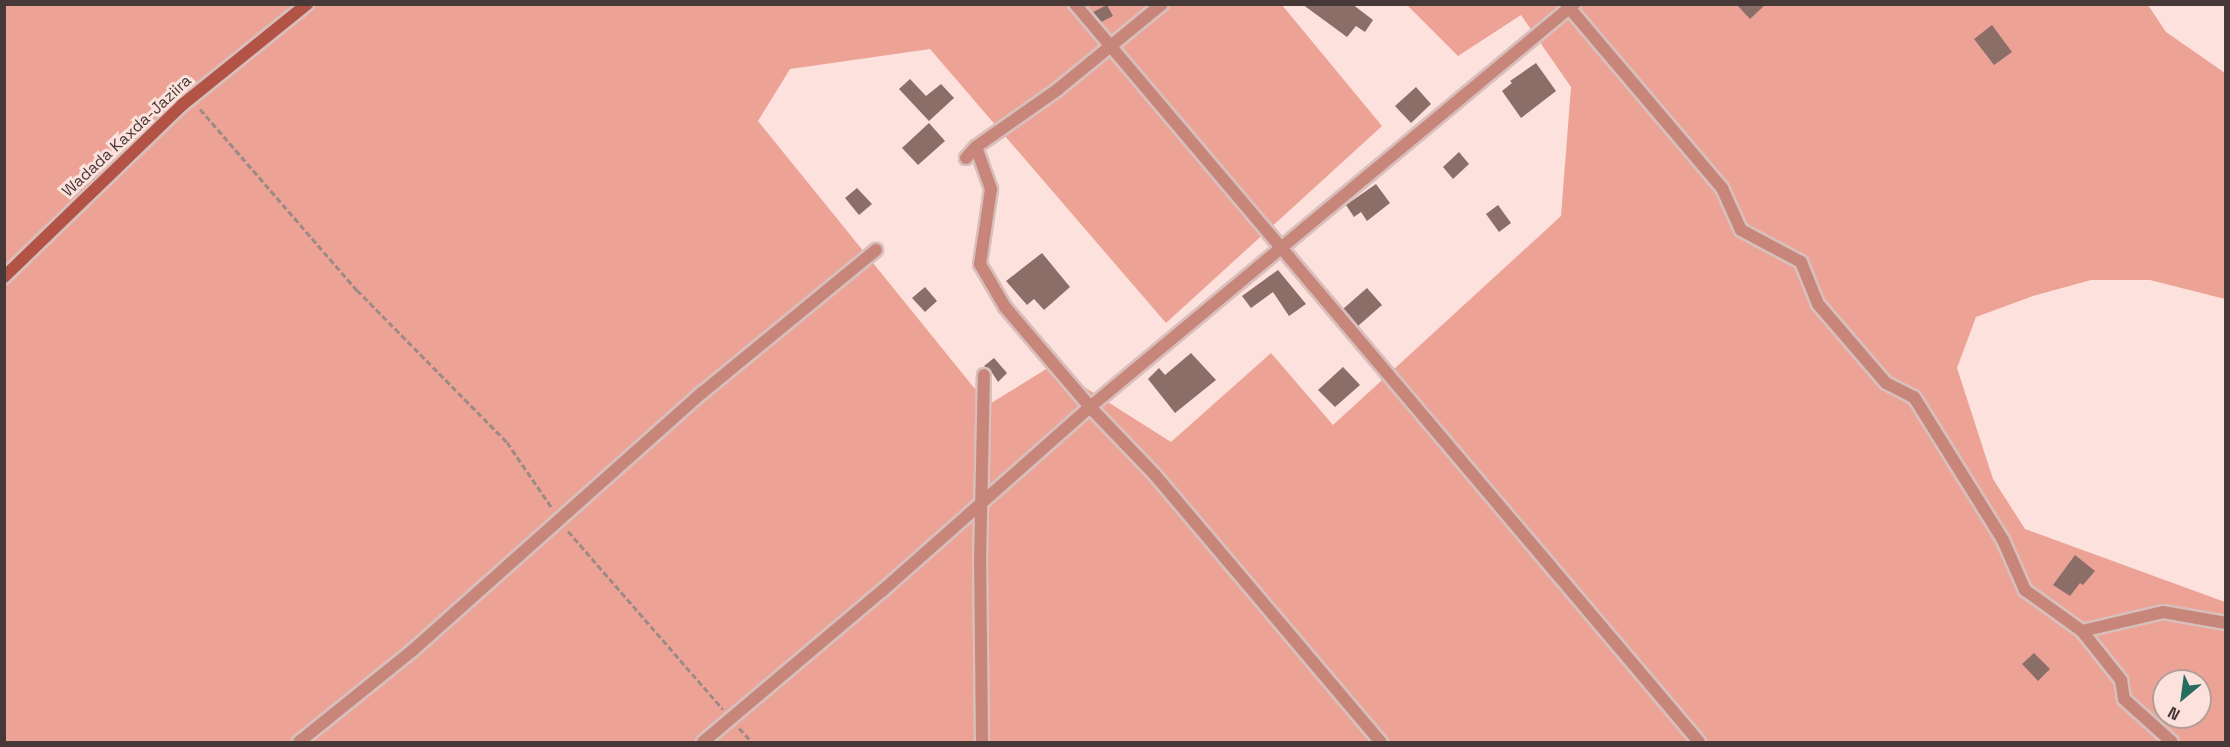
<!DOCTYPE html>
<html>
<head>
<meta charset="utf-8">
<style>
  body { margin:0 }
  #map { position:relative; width:2230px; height:747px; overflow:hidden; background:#fce1dc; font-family:"Space Grotesk",sans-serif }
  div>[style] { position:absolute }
  .green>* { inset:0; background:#eca396 }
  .building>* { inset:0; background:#8c6e69 }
  .path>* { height:3px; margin-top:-1.5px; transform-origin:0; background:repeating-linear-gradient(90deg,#9d8986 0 6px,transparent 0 9px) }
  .roads { filter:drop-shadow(2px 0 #d8bfbb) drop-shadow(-2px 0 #d8bfbb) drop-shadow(0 2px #d8bfbb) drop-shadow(0 -2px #d8bfbb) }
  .street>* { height:12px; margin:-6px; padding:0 6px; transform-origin:6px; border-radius:6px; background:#c8867b }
  .secondary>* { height:12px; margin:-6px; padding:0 6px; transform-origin:6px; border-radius:6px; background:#b25346 }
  span { translate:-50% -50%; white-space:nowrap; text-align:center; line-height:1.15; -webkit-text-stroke:6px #fce1dc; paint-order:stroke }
  .street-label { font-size:16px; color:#463937 }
  .frame { position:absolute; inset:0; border:6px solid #463937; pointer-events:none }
  .north { position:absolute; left:2152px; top:669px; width:60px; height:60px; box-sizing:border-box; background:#fce1dc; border:2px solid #b39e9a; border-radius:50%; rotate:209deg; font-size:16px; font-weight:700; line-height:24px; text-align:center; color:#463937 }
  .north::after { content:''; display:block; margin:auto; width:21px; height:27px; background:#266c60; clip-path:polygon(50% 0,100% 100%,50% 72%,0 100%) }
</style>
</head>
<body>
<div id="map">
  <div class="green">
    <i style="clip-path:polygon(evenodd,4px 5px,1282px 5px,1382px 126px,1166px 323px,930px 49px,790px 69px,758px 121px,988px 405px,1051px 366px,1171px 442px,1271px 353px,1333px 425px,1561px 216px,1571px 87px,1521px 15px,1458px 56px,1407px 5px,2148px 5px,2166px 32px,2225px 73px,2225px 299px,2150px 280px,2091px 280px,2033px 296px,1976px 317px,1957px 368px,1993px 479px,2025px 529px,2225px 602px,2225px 742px,5px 742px,4px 5px,2164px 681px,2200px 681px,2200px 717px,2164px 717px,2164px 681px)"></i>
  </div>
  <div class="building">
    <i style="clip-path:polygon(1302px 4px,1352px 4px,1373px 20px,1365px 32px,1356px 26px,1347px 37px)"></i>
    <i style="clip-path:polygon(1736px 4px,1766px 4px,1750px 19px)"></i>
    <i style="clip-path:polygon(1107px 5px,1113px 16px,1101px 22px,1093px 12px)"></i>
    <i style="clip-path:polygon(1992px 25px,2012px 52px,1994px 65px,1974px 39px)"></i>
    <i style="clip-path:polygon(1536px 63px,1556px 91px,1521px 118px,1502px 91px,1512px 83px,1510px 81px)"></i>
    <i style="clip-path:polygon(910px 79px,926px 96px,941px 84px,954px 98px,929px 121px,899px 89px)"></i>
    <i style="clip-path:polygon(1416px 87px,1431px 104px,1411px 123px,1395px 106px)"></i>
    <i style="clip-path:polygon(929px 123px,945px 141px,918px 165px,902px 148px)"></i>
    <i style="clip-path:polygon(1459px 152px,1469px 164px,1453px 179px,1443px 167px)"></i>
    <i style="clip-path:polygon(1376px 184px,1390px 203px,1367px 221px,1361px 212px,1354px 217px,1346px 205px)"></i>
    <i style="clip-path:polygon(857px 188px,872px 204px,859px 215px,845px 198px)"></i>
    <i style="clip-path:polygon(1498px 205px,1511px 223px,1499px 232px,1486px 214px)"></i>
    <i style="clip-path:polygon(1042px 253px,1070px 287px,1044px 310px,1034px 299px,1027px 305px,1006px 281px)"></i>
    <i style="clip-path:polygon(1278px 270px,1306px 304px,1289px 316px,1273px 292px,1251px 308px,1242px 296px)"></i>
    <i style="clip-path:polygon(925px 287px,937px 301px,925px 312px,912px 298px)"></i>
    <i style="clip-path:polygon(1367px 288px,1382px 305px,1358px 326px,1343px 309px)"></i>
    <i style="clip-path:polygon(1191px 353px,1216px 380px,1175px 413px,1148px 379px,1159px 368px,1165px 375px)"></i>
    <i style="clip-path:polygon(994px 358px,1007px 373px,998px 382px,991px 371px,984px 366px)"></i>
    <i style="clip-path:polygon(1343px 367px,1360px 385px,1335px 407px,1318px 390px)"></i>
    <i style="clip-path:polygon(2075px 555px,2095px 571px,2083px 585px,2080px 583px,2070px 596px,2053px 585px)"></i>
    <i style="clip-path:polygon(2034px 653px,2050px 669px,2038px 681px,2022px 664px)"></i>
  </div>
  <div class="path">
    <i style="left:200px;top:109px;width:240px;rotate:49.1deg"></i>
    <i style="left:357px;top:290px;width:214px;rotate:45.4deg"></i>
    <i style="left:507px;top:442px;width:80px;rotate:55.7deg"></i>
    <i style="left:568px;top:531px;width:236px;rotate:49deg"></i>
    <i style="left:739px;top:728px;width:19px;rotate:47deg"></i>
  </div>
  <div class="roads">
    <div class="street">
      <i style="left:1075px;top:4px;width:966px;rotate:49.78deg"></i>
      <i style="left:1162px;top:4px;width:136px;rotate:140.7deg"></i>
      <i style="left:1057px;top:90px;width:99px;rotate:144.9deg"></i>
      <i style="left:976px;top:147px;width:45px;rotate:70.3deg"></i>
      <i style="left:991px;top:189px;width:76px;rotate:98.3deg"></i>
      <i style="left:980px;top:264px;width:50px;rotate:59.8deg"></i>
      <i style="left:1005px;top:307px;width:131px;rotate:49.6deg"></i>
      <i style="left:1090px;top:407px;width:630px;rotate:-39.78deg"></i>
      <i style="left:1566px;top:4px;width:241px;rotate:49.7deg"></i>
      <i style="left:1722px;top:188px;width:46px;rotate:65.7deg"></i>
      <i style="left:1741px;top:230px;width:68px;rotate:28.1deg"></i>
      <i style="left:1801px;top:262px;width:45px;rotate:68deg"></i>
      <i style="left:1818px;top:304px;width:104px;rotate:49.3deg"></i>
      <i style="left:1886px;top:383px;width:31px;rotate:27deg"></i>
      <i style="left:1914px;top:397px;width:168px;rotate:58.1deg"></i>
      <i style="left:2003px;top:540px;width:55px;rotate:66.3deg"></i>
      <i style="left:2025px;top:590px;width:70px;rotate:35.7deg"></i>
      <i style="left:2082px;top:631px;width:63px;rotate:51.5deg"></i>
      <i style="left:2121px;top:680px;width:19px;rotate:81deg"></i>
      <i style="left:2124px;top:699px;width:64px;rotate:41.9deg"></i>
      <i style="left:966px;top:158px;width:15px;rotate:-48deg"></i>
      <i style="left:2082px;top:631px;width:83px;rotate:-13.2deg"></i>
      <i style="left:2163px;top:612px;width:64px;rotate:9.9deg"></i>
      <i style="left:299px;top:742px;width:146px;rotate:-38.9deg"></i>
      <i style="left:413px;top:650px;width:388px;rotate:-41.7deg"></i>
      <i style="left:703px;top:392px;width:224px;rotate:-39.4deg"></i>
      <i style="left:703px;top:742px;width:234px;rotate:-40.2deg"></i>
      <i style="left:882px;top:591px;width:278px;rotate:-41.5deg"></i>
      <i style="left:1090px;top:407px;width:94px;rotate:46.3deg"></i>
      <i style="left:1155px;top:475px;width:350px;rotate:49.8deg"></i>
      <i style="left:982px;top:742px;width:180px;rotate:-90.6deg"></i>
      <i style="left:980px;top:562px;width:187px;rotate:-88.8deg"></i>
    </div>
    <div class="secondary">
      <i style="left:4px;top:277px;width:248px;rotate:-44deg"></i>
      <i style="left:182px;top:105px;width:161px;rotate:-38.9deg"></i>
    </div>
  </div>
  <div class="street-label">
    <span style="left:127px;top:136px;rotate:-43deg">Wadada Kaxda-Jaziira</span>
  </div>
  <div class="frame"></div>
  <div class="north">N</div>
</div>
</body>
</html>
